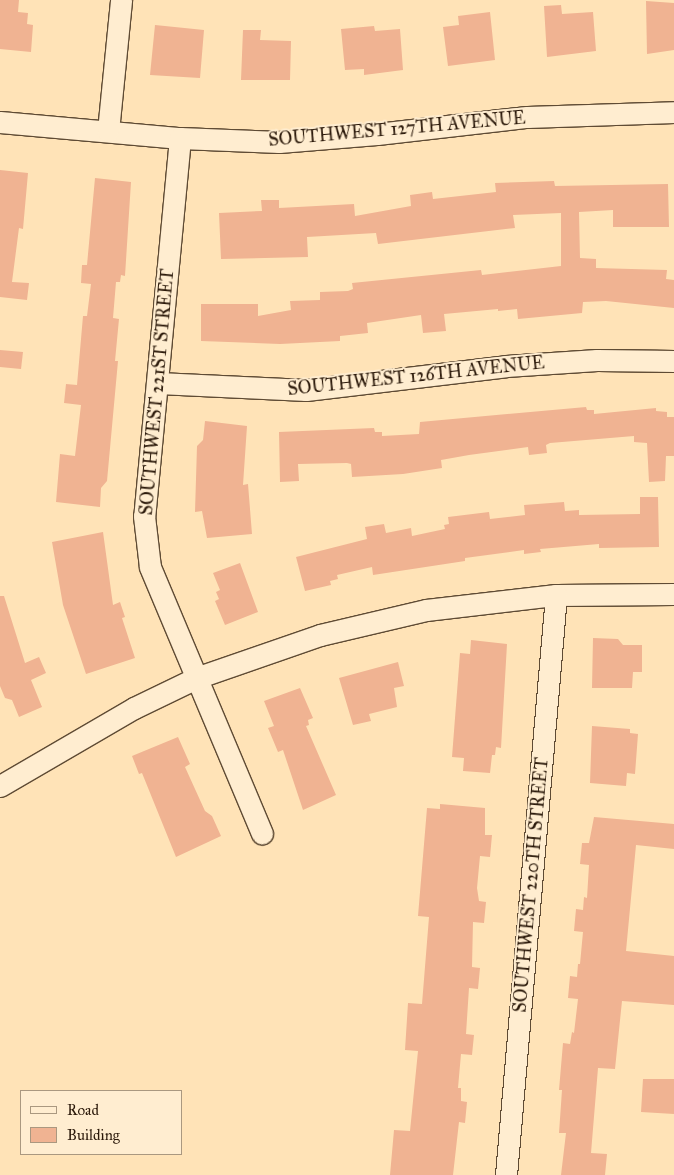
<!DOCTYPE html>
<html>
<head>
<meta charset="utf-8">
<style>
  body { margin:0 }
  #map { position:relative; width:674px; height:1175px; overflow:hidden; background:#ffe3b7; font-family:"IM FELL Great Primer",serif }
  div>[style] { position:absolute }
  .building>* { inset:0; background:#f0b392 }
  .roads { filter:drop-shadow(1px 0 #5f4b34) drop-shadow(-1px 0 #5f4b34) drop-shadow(0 1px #5f4b34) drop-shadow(0 -1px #5f4b34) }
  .minor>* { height:21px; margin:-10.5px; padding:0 10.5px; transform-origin:10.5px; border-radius:10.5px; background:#ffedd0 }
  span { translate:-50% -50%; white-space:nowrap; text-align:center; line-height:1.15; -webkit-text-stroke:4px #ffedd0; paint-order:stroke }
  .street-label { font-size:18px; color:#2a1809 }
  .legend { position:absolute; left:20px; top:1090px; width:162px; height:65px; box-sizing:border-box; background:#ffedd0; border:1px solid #aa9880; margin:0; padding:6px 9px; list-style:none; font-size:15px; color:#2a1809 }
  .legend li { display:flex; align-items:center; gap:10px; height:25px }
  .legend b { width:25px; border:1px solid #aa9880 }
</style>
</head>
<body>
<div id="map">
  <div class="building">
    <i style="clip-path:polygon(0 0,19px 0,18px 12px,28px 13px,27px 24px,33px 25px,31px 52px,0 49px)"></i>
    <i style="clip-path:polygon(646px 1px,674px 3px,674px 50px,647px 54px)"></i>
    <i style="clip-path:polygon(561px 5px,562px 14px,593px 12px,596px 51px,547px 57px,544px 6px)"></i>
    <i style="clip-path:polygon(490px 12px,495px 60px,448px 66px,443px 27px,459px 25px,458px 16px)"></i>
    <i style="clip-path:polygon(155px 25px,204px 30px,200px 78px,150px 75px)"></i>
    <i style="clip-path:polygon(374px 26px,375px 31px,400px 29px,403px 70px,364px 75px,364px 69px,345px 70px,341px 29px)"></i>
    <i style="clip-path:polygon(243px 30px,261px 30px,260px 40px,291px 41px,290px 80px,241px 80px)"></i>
    <i style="clip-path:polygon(0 170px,28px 173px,23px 229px,19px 228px,12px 282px,29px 283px,27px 300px,0 297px)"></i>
    <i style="clip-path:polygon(95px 178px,131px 182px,125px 276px,121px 275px,120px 282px,116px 282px,113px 318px,119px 319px,115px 361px,118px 361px,107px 481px,101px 488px,100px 507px,56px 502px,60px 454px,75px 456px,81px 405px,64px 403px,66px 384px,77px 385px,83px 316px,87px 316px,91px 284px,81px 283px,82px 265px,87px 265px)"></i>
    <i style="clip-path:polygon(554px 181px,555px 186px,668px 184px,669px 227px,613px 227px,613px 210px,579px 212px,580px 258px,596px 259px,596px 268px,667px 270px,666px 279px,674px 280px,674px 308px,606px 301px,583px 302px,582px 313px,518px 319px,517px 309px,498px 311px,498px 309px,444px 314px,446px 331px,423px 333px,421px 315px,367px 323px,368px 333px,340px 336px,340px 341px,280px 344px,201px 341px,201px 304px,258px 304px,258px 316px,291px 310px,290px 301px,320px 300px,320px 292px,348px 291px,353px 289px,352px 283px,481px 270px,482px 275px,561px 266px,561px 213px,513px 215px,515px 228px,378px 244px,376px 233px,307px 237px,308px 257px,221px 259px,219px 213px,262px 211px,261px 200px,279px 200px,279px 208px,354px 204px,355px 216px,411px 206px,410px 195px,432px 192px,433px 199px,496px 192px,495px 183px)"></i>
    <i style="clip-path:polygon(0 350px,23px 352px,21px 369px,0 367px)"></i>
    <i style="clip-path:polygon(586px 407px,587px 410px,594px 410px,594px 414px,656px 408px,656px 411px,667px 412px,667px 417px,674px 417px,674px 456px,666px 456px,665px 481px,649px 482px,647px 443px,634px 442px,634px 436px,550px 443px,546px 445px,547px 453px,529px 455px,528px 447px,469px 455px,441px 460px,442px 468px,403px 474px,352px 477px,351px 464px,347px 463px,298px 464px,299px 481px,280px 482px,279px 432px,374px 428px,375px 432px,382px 432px,382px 436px,419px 434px,420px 422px)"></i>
    <i style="clip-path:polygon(205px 421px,247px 426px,243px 485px,248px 484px,252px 534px,207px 538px,202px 511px,195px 512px,197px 446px,203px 440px)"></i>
    <i style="clip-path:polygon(640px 497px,658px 497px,659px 547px,599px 548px,599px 544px,540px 549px,541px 552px,524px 554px,524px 550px,465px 558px,465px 561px,373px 575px,372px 567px,337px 575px,338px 579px,330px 581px,331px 585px,305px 591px,296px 557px,367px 539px,365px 527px,384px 524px,386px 533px,411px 528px,412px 536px,445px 529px,444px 525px,449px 524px,448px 517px,489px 512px,490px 519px,525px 515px,524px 505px,564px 502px,565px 511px,579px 510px,579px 515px,640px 514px)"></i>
    <i style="clip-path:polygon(103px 532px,113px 605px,120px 602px,125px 617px,122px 618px,135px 658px,86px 674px,63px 605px,52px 542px)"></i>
    <i style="clip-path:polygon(240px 563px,258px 612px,225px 625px,215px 601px,219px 599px,216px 592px,220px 590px,213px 573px)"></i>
    <i style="clip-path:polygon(0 596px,4px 596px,25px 663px,39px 657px,46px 673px,31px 680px,42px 707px,19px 717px,12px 700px,5px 698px,0 686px)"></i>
    <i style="clip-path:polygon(593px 638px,618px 639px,623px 645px,642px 645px,642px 672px,633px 672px,632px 688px,592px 688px)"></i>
    <i style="clip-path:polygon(471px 640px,507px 644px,501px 748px,496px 747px,495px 755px,492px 755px,490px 773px,463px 771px,464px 758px,452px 757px,460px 653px,470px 654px)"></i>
    <i style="clip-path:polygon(398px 662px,404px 686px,394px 688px,397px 707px,369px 714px,371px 721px,353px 725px,339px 678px)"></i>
    <i style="clip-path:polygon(300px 688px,313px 718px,308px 720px,309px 725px,306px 726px,336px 795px,303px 810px,283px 750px,278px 752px,268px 728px,274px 726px,264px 701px)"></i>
    <i style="clip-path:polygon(592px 726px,630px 729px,630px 733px,638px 734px,635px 774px,627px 773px,626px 786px,590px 783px)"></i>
    <i style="clip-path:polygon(178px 737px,190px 764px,185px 767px,205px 811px,212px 816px,221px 836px,176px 857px,142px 773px,139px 774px,132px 756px)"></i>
    <i style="clip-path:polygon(440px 804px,485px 808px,485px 835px,492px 835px,490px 857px,480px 856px,477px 888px,479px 901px,486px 902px,484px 923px,473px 922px,472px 967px,480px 968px,478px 989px,469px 988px,466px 1034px,474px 1035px,472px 1055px,461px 1054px,458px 1088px,461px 1088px,461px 1101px,467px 1102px,465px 1123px,459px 1122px,453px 1175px,390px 1175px,394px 1130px,410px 1131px,418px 1051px,405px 1050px,408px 1003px,422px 1004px,429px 917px,418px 916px,427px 808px,440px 809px)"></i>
    <i style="clip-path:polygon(594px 817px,674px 824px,674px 849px,636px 845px,626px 951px,674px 956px,674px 1005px,622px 1001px,615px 1069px,598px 1068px,591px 1153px,607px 1154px,605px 1175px,561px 1175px,566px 1133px,559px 1133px,562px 1090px,559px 1090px,563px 1043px,570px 1044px,572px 1032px,574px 1033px,578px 999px,568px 998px,570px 976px,577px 977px,578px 964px,580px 964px,583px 932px,574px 931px,576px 909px,583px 910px,584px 897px,587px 898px,589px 865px,580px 864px,582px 843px,589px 843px)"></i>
    <i style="clip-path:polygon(643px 1079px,674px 1079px,674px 1114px,641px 1112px)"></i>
  </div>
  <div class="roads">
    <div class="minor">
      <i style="left:0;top:122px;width:181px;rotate:5.1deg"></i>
      <i style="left:180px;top:138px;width:99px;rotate:2.3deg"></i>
      <i style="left:279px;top:142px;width:98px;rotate:-4.7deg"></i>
      <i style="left:377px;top:134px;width:151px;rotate:-6.5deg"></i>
      <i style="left:527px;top:117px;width:147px;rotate:-1.9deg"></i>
      <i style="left:108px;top:131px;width:132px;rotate:-84.3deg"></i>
      <i style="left:180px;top:138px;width:380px;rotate:95.4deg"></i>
      <i style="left:144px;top:516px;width:51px;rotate:83.3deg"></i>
      <i style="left:150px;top:567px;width:289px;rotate:67.2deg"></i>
      <i style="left:158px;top:383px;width:148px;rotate:2.7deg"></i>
      <i style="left:306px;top:390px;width:201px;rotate:-6.8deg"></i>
      <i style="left:506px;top:366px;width:91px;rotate:-3.8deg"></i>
      <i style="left:597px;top:360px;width:77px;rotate:0.7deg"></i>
      <i style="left:0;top:786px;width:155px;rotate:-30.2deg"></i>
      <i style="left:134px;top:708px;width:69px;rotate:-25.8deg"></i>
      <i style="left:196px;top:678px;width:131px;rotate:-19.1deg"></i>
      <i style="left:320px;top:635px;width:109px;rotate:-13.3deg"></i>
      <i style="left:426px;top:610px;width:131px;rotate:-6.6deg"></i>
      <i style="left:556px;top:595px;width:118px;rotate:-0.5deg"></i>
      <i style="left:506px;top:1175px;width:582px;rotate:-85.07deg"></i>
    </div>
  </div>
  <div class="street-label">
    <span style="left:397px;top:129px;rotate:-5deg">SOUTHWEST 127TH AVENUE</span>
    <span style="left:416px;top:376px;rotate:-6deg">SOUTHWEST 126TH AVENUE</span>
    <span style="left:157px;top:392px;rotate:-85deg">SOUTHWEST 221ST STREET</span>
    <span style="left:531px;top:885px;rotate:-85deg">SOUTHWEST 220TH STREET</span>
  </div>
  <ul class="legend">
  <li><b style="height:6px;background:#ffedd0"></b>Road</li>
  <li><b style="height:14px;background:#f0b392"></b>Building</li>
  </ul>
</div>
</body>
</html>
